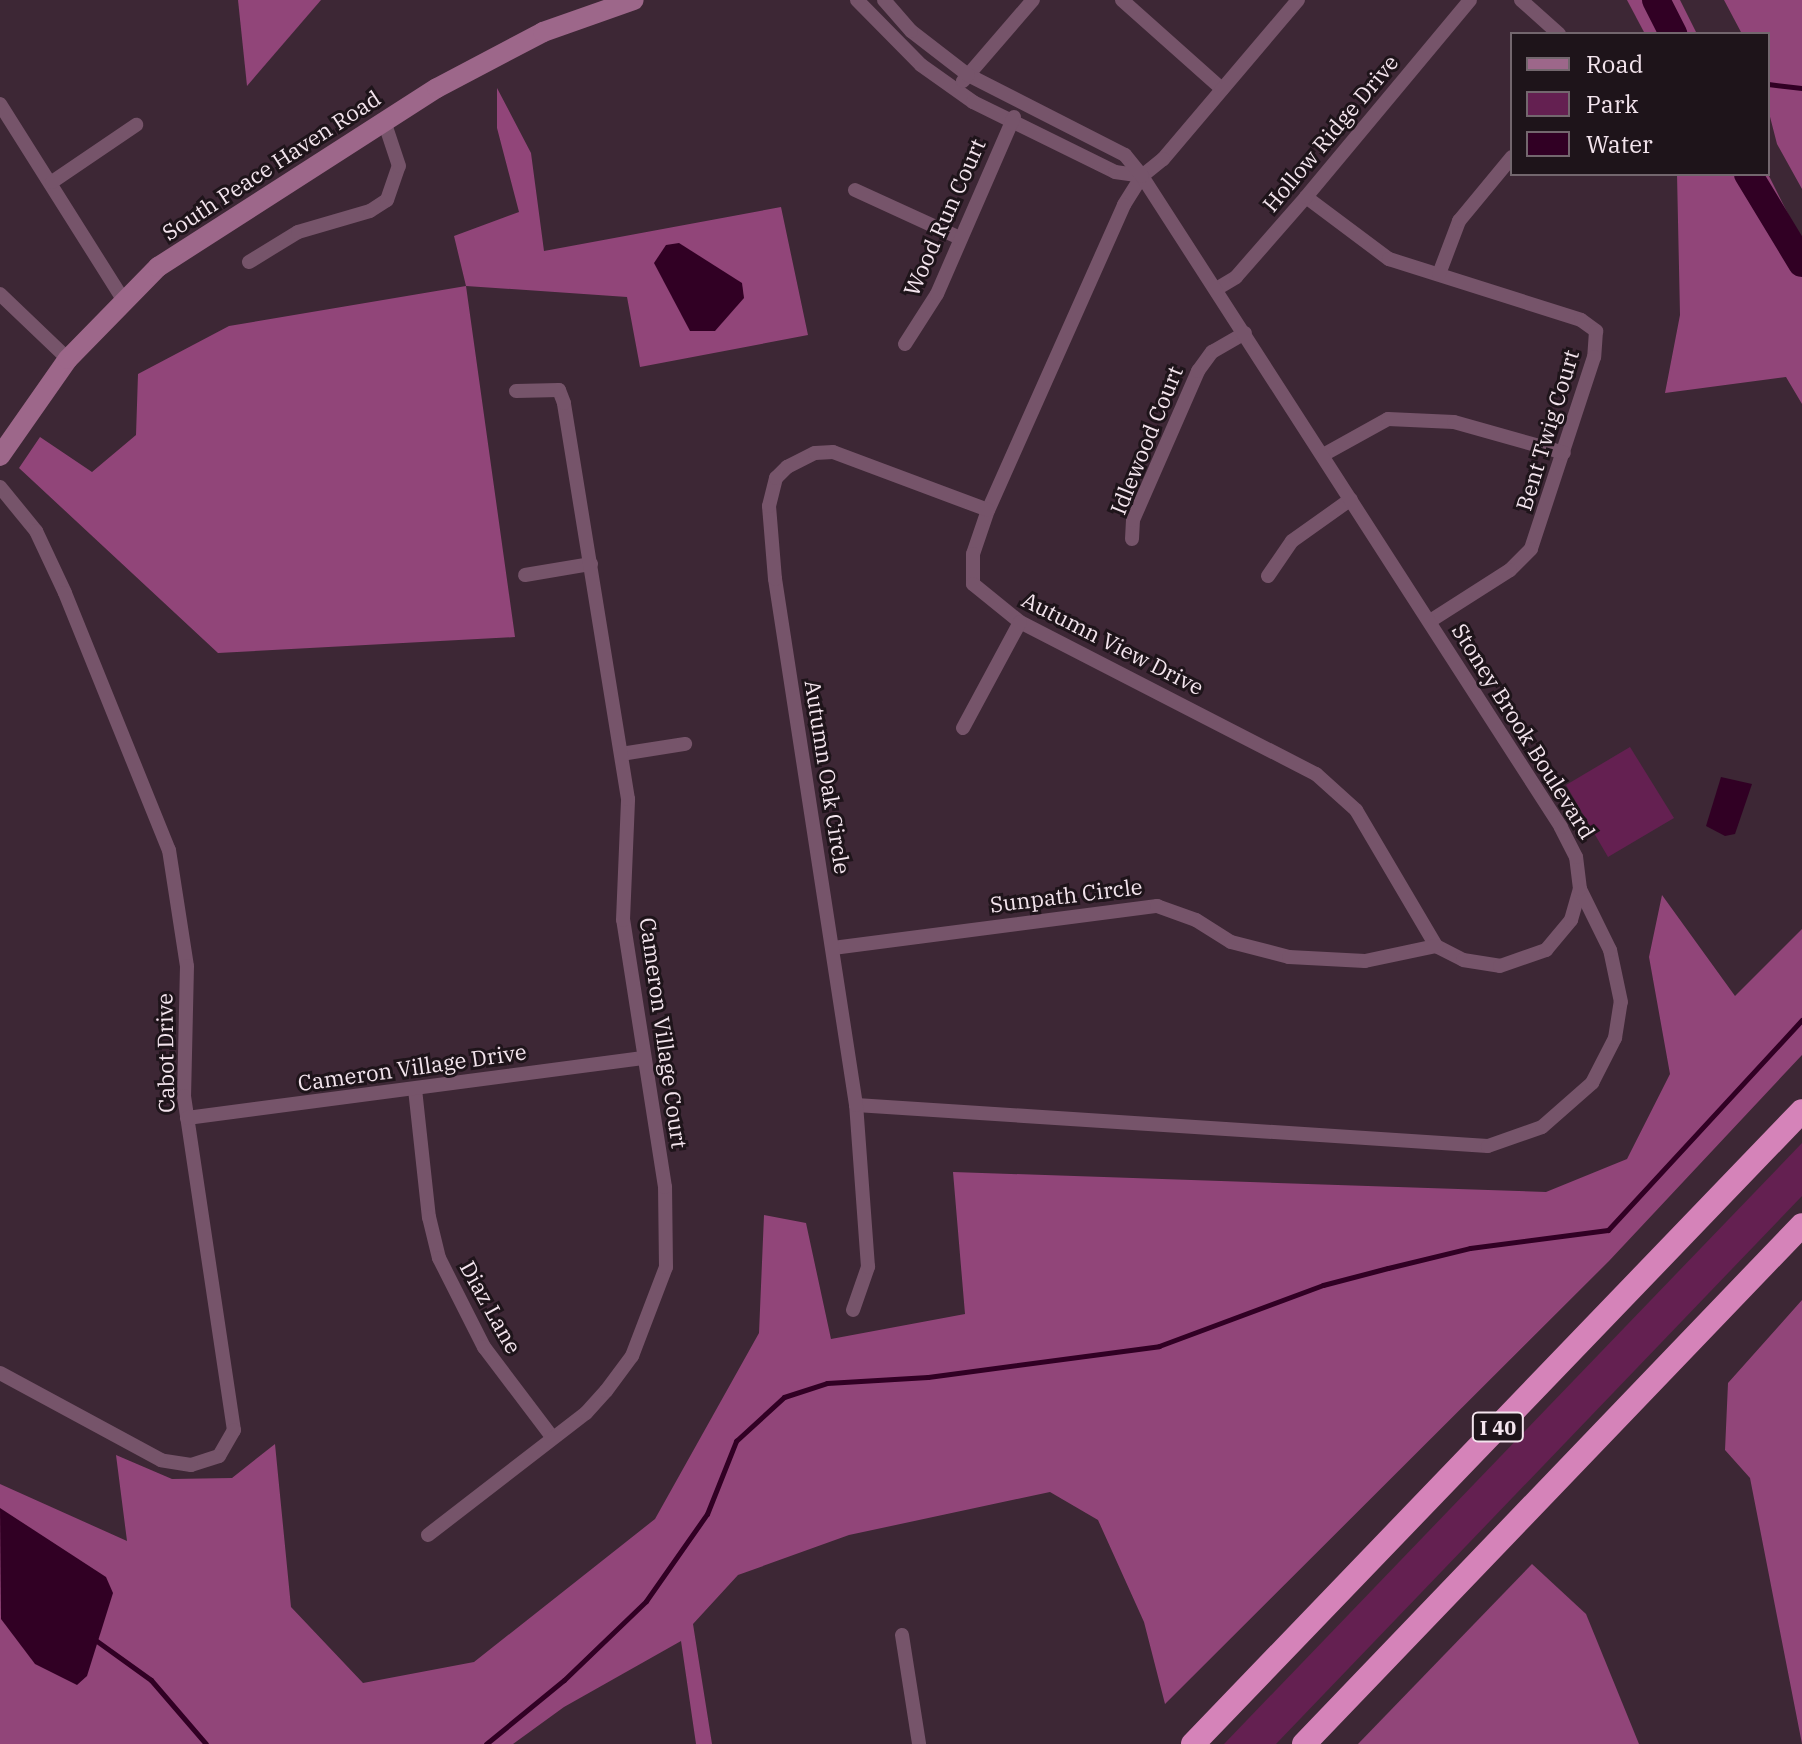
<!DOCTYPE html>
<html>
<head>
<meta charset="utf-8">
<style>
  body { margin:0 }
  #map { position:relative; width:1802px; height:1744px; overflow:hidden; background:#3d2735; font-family:"IBM Plex Serif",serif }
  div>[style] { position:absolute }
  .green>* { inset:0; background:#642051 }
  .forest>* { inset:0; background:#914579 }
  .water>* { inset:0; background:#310024 }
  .stream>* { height:5px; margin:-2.5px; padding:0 2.5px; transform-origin:2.5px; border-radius:2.5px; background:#310024 }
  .river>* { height:28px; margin:-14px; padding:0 14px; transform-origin:14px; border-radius:14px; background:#310024 }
  .street>* { height:14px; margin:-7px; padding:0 7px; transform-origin:7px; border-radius:7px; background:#76546a }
  .secondary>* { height:20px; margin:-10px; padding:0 10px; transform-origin:10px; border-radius:10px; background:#9d678a }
  .highway>* { height:24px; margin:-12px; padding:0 12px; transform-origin:12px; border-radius:12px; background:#d583b9 }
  span { translate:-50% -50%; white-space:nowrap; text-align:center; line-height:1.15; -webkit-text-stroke:6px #1e141a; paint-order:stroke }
  .shield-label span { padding:2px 6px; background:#1e141a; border:2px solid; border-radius:6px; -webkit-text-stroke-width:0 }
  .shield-label { font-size:20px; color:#f3e4ed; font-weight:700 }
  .street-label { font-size:22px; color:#f3e4ed }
  .legend { position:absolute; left:1510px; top:32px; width:260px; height:144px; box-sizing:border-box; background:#1e141a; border:2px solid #73676e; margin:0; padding:10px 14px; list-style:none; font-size:24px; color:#f3e4ed }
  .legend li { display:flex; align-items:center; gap:16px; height:40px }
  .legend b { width:40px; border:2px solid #73676e }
</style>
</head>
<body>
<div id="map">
  <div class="green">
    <i style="clip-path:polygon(1630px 747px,1674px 818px,1608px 857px,1566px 785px)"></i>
    <i style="clip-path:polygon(1802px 1143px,1802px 1196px,1276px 1744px,1224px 1744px)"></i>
  </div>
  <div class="forest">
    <i style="clip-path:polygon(238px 0,321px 0,247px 86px)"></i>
    <i style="clip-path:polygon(1627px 0,1680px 0,1697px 34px,1645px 34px)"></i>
    <i style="clip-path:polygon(1724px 0,1802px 0,1802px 189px,1777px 144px,1768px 109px,1768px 34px,1742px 34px)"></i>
    <i style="clip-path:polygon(497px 88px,531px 153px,544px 251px,781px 207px,808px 335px,640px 367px,627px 297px,466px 286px,515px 637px,218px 653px,19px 468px,40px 437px,92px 472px,136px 435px,138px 374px,229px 326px,466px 286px,454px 236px,519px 212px,497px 128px)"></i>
    <i style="clip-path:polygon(1677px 174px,1768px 174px,1802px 242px,1802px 404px,1786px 377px,1665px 393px,1680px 315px)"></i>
    <i style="clip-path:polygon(1662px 895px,1735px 996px,1802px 929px,1802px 1055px,1609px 1261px,1165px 1704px,1144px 1622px,1098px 1520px,1050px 1492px,849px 1535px,738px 1575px,693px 1624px,712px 1744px,696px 1744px,681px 1641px,564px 1707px,513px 1744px,0 1744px,0 1484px,127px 1541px,116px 1455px,172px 1479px,232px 1478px,275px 1444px,291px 1607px,363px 1683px,474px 1662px,655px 1519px,759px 1333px,764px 1215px,806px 1223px,831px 1339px,965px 1314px,953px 1172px,1546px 1192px,1627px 1159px,1670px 1074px,1649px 957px)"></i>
    <i style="clip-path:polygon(1802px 1300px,1802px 1744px,1750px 1478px,1725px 1450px,1728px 1383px)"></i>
    <i style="clip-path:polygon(1532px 1564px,1586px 1614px,1639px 1744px,1358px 1744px)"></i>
  </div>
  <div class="water">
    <i style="clip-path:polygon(679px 243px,742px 283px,744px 298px,715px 331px,690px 331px,654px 263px,666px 245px)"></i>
    <i style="clip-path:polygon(1721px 777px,1752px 784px,1735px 834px,1725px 836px,1706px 826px)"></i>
    <i style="clip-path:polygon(0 1508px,106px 1577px,113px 1593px,87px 1676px,77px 1685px,35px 1664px,1px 1619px)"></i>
  </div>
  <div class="stream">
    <i style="left:1768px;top:84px;width:34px;rotate:7deg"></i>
    <i style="left:94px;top:1639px;width:70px;rotate:35.7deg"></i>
    <i style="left:151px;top:1680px;width:84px;rotate:49.3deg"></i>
    <i style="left:486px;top:1744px;width:101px;rotate:-39.4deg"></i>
    <i style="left:564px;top:1680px;width:114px;rotate:-43.9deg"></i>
    <i style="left:646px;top:1601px;width:106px;rotate:-55deg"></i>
    <i style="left:707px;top:1514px;width:79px;rotate:-68.3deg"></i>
    <i style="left:736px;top:1441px;width:65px;rotate:-42.5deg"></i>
    <i style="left:784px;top:1397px;width:45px;rotate:-18deg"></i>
    <i style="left:827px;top:1383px;width:101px;rotate:-3.4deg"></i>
    <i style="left:928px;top:1377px;width:233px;rotate:-7.6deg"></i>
    <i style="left:1159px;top:1346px;width:175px;rotate:-20.4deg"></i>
    <i style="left:1323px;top:1285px;width:67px;rotate:-14.7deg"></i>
    <i style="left:1388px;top:1268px;width:84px;rotate:-13.7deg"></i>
    <i style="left:1470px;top:1248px;width:139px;rotate:-7.4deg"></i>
    <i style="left:1608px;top:1230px;width:286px;rotate:-47.3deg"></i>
  </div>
  <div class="river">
    <i style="left:1656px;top:0;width:38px;rotate:63deg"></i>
    <i style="left:1748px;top:174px;width:104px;rotate:58.8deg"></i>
  </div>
  <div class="street">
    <i style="left:857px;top:0;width:91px;rotate:45.4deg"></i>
    <i style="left:921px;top:65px;width:64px;rotate:35.4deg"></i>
    <i style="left:973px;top:102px;width:158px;rotate:26.2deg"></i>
    <i style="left:1115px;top:172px;width:27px;rotate:8deg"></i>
    <i style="left:1122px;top:0;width:134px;rotate:41.7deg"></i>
    <i style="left:1298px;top:0;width:209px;rotate:130.3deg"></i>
    <i style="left:1163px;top:159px;width:27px;rotate:141deg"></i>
    <i style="left:1142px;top:176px;width:34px;rotate:122deg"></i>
    <i style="left:1124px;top:205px;width:334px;rotate:114deg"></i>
    <i style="left:988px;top:510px;width:46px;rotate:108.8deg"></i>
    <i style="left:973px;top:554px;width:30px;rotate:90deg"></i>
    <i style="left:973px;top:584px;width:60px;rotate:39deg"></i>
    <i style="left:1020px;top:622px;width:333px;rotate:27.2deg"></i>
    <i style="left:1316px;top:774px;width:54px;rotate:42deg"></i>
    <i style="left:1356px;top:810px;width:158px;rotate:59.5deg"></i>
    <i style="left:1436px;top:946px;width:30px;rotate:27deg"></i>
    <i style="left:1463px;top:960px;width:37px;rotate:9deg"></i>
    <i style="left:1500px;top:966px;width:49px;rotate:-19.2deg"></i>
    <i style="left:1546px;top:950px;width:39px;rotate:-50deg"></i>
    <i style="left:1571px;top:920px;width:32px;rotate:-74deg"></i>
    <i style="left:1521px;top:0;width:51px;rotate:41.8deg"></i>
    <i style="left:963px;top:81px;width:107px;rotate:-49.2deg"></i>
    <i style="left:0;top:104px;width:229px;rotate:57.8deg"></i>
    <i style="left:52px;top:182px;width:102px;rotate:-34.2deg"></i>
    <i style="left:855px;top:190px;width:115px;rotate:24.6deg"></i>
    <i style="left:1306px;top:197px;width:104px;rotate:36.8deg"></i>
    <i style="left:1389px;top:259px;width:201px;rotate:17.6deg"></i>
    <i style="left:1581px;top:320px;width:19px;rotate:36deg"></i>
    <i style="left:1596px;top:331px;width:26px;rotate:94deg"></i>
    <i style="left:1594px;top:357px;width:202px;rotate:108.2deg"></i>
    <i style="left:1531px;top:549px;width:30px;rotate:135deg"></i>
    <i style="left:1510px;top:570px;width:95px;rotate:147.5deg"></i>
    <i style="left:249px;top:262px;width:57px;rotate:-31.5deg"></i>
    <i style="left:298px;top:232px;width:75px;rotate:-16.3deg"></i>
    <i style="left:370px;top:211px;width:20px;rotate:-33deg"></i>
    <i style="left:387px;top:200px;width:36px;rotate:-71deg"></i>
    <i style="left:399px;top:166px;width:47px;rotate:-108.4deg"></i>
    <i style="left:1439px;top:274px;width:57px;rotate:-69.3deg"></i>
    <i style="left:1459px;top:221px;width:83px;rotate:-50.4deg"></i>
    <i style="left:1218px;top:288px;width:21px;rotate:-31deg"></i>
    <i style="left:1236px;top:277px;width:106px;rotate:-48.8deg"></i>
    <i style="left:1306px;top:197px;width:256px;rotate:-50.2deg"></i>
    <i style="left:0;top:294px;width:94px;rotate:43.7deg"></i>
    <i style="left:905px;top:344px;width:59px;rotate:-57.4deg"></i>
    <i style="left:937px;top:294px;width:193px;rotate:-66.5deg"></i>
    <i style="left:1323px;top:455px;width:74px;rotate:-29deg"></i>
    <i style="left:1388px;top:419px;width:66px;rotate:2.6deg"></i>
    <i style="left:1454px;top:422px;width:114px;rotate:15.7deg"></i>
    <i style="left:0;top:487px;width:57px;rotate:50.7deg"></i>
    <i style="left:36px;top:531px;width:68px;rotate:64.9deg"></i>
    <i style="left:65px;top:593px;width:277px;rotate:68deg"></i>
    <i style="left:169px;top:850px;width:117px;rotate:81.2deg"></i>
    <i style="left:187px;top:966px;width:130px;rotate:91.3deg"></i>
    <i style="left:184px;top:1096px;width:338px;rotate:81.5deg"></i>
    <i style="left:234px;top:1430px;width:30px;rotate:120deg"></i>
    <i style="left:219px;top:1456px;width:29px;rotate:162deg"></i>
    <i style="left:191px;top:1465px;width:30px;rotate:-171deg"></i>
    <i style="left:161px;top:1460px;width:183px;rotate:-151.6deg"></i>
    <i style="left:1132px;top:539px;width:19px;rotate:-87deg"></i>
    <i style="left:1133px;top:520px;width:163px;rotate:-66.4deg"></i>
    <i style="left:1198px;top:371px;width:24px;rotate:-54deg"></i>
    <i style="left:1212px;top:352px;width:38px;rotate:-30deg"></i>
    <i style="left:525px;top:575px;width:67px;rotate:-9.5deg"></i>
    <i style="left:1268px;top:576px;width:42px;rotate:-55.6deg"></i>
    <i style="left:1292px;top:541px;width:72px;rotate:-35.4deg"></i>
    <i style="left:963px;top:728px;width:120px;rotate:-61.7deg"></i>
    <i style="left:621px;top:754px;width:65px;rotate:-8.9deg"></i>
    <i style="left:833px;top:948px;width:327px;rotate:-7.4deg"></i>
    <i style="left:1157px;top:906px;width:41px;rotate:19.7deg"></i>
    <i style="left:1196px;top:920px;width:41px;rotate:32.2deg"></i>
    <i style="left:1231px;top:942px;width:60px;rotate:14.5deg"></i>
    <i style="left:1289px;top:957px;width:76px;rotate:3deg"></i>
    <i style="left:1365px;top:961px;width:73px;rotate:-11.9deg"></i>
    <i style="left:415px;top:1089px;width:129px;rotate:83.8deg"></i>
    <i style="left:429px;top:1217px;width:42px;rotate:76.3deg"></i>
    <i style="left:439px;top:1258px;width:100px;rotate:63.2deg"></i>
    <i style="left:484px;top:1347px;width:113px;rotate:52.9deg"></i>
    <i style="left:856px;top:1105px;width:633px;rotate:3.71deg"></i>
    <i style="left:1488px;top:1146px;width:57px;rotate:-19.4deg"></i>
    <i style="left:1542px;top:1127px;width:67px;rotate:-41.3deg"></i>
    <i style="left:1592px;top:1083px;width:51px;rotate:-62.9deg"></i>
    <i style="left:1615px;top:1038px;width:36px;rotate:-81deg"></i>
    <i style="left:1621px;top:1002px;width:53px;rotate:-101.9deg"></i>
    <i style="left:1610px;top:950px;width:68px;rotate:-116.2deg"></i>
    <i style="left:1580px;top:889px;width:32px;rotate:-97deg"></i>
    <i style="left:1576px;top:857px;width:34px;rotate:-117deg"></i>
    <i style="left:1561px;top:827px;width:774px;rotate:-122.77deg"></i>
    <i style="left:1142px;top:176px;width:27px;rotate:-129deg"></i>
    <i style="left:1125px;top:155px;width:176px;rotate:-153deg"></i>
    <i style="left:968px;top:75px;width:72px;rotate:-142.3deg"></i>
    <i style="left:911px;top:31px;width:41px;rotate:-131.1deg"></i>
    <i style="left:187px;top:1118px;width:458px;rotate:-7.5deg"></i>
    <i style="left:853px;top:1310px;width:46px;rotate:-70.8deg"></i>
    <i style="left:868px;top:1267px;width:162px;rotate:-94.2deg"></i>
    <i style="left:856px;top:1105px;width:532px;rotate:-98.75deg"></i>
    <i style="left:775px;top:579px;width:73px;rotate:-94.7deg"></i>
    <i style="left:769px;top:506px;width:29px;rotate:-76deg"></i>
    <i style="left:776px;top:478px;width:16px;rotate:-45deg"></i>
    <i style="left:787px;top:467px;width:31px;rotate:-27deg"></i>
    <i style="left:815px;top:453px;width:18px;rotate:-3deg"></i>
    <i style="left:833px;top:452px;width:165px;rotate:20.5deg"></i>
    <i style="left:428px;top:1535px;width:200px;rotate:-37.7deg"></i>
    <i style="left:586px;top:1413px;width:30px;rotate:-48deg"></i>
    <i style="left:606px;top:1391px;width:44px;rotate:-53.4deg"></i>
    <i style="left:632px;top:1356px;width:95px;rotate:-69.1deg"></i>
    <i style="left:666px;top:1267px;width:80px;rotate:-90.7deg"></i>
    <i style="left:665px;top:1187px;width:270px;rotate:-98.9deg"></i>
    <i style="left:623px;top:920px;width:121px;rotate:-87.6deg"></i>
    <i style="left:628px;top:799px;width:401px;rotate:-99.2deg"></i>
    <i style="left:564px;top:403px;width:14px;rotate:-111deg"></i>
    <i style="left:559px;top:390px;width:43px;rotate:178.7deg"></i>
    <i style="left:902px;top:1635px;width:110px;rotate:81.1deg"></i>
  </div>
  <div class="secondary">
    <i style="left:0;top:456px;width:118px;rotate:-55deg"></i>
    <i style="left:68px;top:359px;width:129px;rotate:-45.6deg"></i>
    <i style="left:158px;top:267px;width:331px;rotate:-32.7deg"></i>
    <i style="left:437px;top:88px;width:120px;rotate:-27.8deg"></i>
    <i style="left:543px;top:32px;width:96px;rotate:-19.4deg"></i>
  </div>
  <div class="highway">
    <i style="left:1193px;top:1744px;width:878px;rotate:-46.11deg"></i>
    <i style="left:1304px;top:1744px;width:719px;rotate:-46.18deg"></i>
  </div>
  <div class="shield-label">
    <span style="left:1498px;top:1427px">I 40</span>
  </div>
  <div class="street-label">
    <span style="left:1330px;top:133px;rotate:-50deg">Hollow Ridge Drive</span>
    <span style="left:271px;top:165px;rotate:-33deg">South Peace Haven Road</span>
    <span style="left:944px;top:217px;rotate:-66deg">Wood Run Court</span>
    <span style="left:1547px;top:430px;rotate:-73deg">Bent Twig Court</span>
    <span style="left:1146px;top:440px;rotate:-68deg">Idlewood Court</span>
    <span style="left:1113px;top:643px;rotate:27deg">Autumn View Drive</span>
    <span style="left:1524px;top:731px;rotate:58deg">Stoney Brook Boulevard</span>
    <span style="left:828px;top:777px;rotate:81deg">Autumn Oak Circle</span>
    <span style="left:1066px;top:895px;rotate:-7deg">Sunpath Circle</span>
    <span style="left:664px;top:1033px;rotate:82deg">Cameron Village Court</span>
    <span style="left:165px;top:1053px;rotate:-91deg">Cabot Drive</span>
    <span style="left:412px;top:1067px;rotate:-8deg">Cameron Village Drive</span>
    <span style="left:491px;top:1307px;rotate:61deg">Diaz Lane</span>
  </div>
  <ul class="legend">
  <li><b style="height:10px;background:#9d678a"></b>Road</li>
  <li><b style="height:22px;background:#642051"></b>Park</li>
  <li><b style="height:22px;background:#310024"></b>Water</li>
  </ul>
</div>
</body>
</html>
